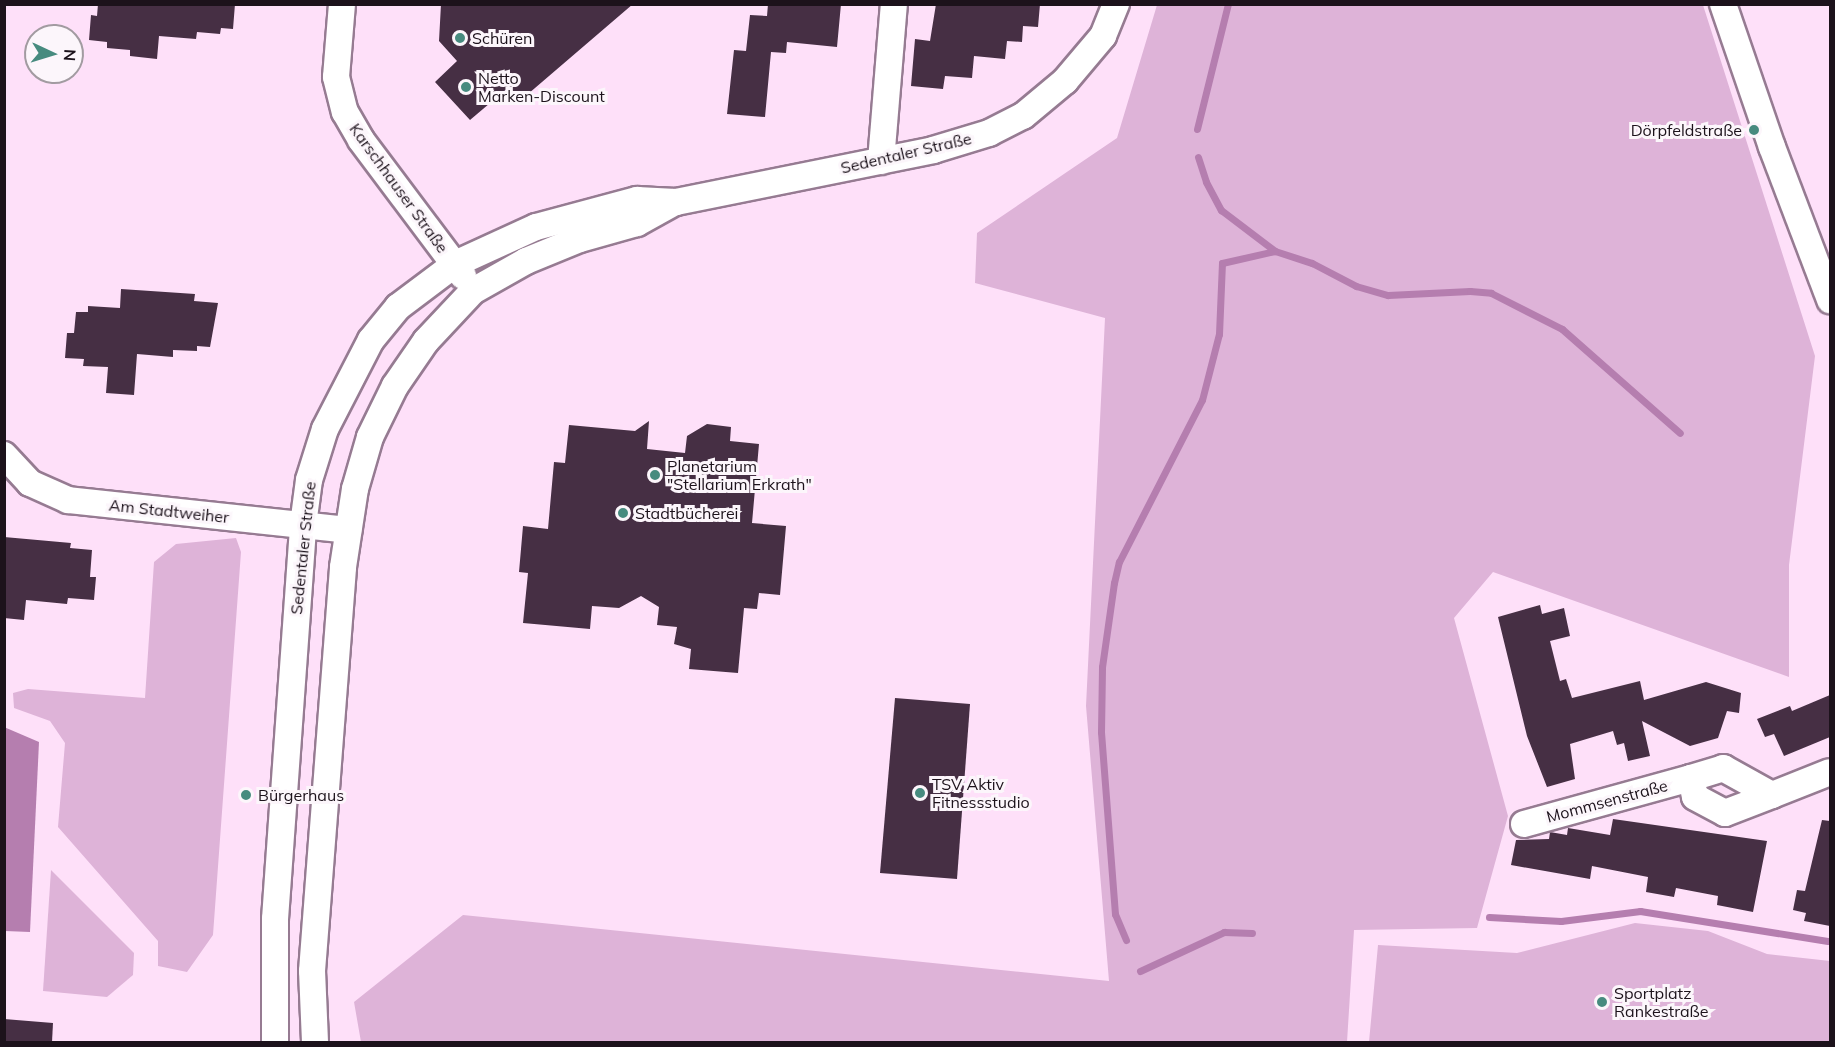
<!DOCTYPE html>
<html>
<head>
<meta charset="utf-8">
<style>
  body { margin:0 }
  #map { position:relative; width:1835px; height:1047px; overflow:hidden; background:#fee0f9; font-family:Mulish,sans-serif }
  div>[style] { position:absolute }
  .green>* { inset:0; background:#deb3d8 }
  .water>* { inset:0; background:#b57eaf }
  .stream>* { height:7px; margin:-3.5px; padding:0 3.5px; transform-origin:3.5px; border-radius:3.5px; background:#b57eaf }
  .building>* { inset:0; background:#462f44 }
  .roads { filter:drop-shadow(2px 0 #967b92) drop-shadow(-2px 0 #967b92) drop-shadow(0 2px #967b92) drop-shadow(0 -2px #967b92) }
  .minor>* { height:26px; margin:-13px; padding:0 13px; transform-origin:13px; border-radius:13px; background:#fff }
  .dots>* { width:16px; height:16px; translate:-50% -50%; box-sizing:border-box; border:3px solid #fcf6fb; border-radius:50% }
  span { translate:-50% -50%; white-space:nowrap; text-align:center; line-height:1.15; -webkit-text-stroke:6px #fcf6fb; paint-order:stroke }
  .poi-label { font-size:16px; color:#1c121b }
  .left { translate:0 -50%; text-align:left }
  .right { translate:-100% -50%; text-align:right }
  .street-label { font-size:16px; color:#1c121b }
  .frame { position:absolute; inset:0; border:6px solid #1c121b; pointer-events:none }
  .north { position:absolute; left:24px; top:24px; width:60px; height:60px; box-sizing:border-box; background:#fcf6fb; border:2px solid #a29ba1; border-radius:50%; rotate:94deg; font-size:16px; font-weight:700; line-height:24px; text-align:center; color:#1c121b }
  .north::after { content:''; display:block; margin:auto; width:21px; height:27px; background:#478b7f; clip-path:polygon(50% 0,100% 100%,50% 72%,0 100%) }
</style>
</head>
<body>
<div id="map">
  <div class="green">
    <i style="clip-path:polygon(1157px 5px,1703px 5px,1815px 356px,1789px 565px,1789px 677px,1493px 572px,1454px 618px,1508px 816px,1477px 928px,1354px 930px,1347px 1042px,361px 1042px,354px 1002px,463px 915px,1109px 981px,1086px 706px,1105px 318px,975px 283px,977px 233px,1117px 138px)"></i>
    <i style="clip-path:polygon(236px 538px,241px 552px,213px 935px,187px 972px,158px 966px,158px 941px,58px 827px,65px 743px,50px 721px,14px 708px,13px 693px,28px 689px,145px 698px,154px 562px,176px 544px)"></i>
    <i style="clip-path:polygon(51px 870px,134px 953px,133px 975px,107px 997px,43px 991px)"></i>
    <i style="clip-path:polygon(1635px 923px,1708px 931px,1767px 954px,1830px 961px,1830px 1042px,1369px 1042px,1378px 945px,1517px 953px)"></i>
  </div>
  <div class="water">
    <i style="clip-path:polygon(4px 727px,39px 742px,30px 932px,5px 931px)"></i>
  </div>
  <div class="stream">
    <i style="left:1197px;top:129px;width:129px;rotate:-76.1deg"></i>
    <i style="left:1198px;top:157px;width:26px;rotate:72deg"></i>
    <i style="left:1206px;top:182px;width:32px;rotate:62deg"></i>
    <i style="left:1221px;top:210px;width:68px;rotate:37.2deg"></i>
    <i style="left:1275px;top:251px;width:39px;rotate:18deg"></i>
    <i style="left:1312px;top:263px;width:50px;rotate:27.6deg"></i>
    <i style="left:1356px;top:286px;width:33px;rotate:16deg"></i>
    <i style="left:1388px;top:295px;width:82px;rotate:-2.8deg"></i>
    <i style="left:1470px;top:291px;width:21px;rotate:5deg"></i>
    <i style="left:1491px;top:293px;width:80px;rotate:26.9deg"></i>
    <i style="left:1562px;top:329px;width:157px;rotate:41.4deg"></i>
    <i style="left:1489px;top:917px;width:72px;rotate:3.2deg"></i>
    <i style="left:1561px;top:921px;width:80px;rotate:-7.2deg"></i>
    <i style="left:1640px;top:911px;width:190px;rotate:9.1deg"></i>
    <i style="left:1126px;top:940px;width:28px;rotate:-113deg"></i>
    <i style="left:1115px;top:914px;width:183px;rotate:-94.4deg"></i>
    <i style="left:1101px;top:732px;width:65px;rotate:-89.1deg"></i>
    <i style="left:1102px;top:667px;width:85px;rotate:-81.9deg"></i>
    <i style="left:1114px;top:583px;width:22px;rotate:-77deg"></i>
    <i style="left:1119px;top:562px;width:182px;rotate:-62.9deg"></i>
    <i style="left:1202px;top:400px;width:68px;rotate:-75.6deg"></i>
    <i style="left:1219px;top:334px;width:71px;rotate:-87.6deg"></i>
    <i style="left:1222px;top:263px;width:54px;rotate:-12.8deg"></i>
    <i style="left:1140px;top:971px;width:93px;rotate:-24.9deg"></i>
    <i style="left:1224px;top:932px;width:28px;rotate:2deg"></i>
  </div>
  <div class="building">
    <i style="clip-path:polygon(98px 4px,235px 4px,233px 29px,221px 28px,220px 34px,197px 32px,196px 39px,159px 36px,157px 59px,130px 56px,130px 50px,107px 48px,107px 42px,89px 40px,91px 15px,97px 16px)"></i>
    <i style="clip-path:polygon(441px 4px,633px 4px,521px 100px,509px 87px,470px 120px,435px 82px,457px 61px,439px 41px)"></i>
    <i style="clip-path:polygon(768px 4px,841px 4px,837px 47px,787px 42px,786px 53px,771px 52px,765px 117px,727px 114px,734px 50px,746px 51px,750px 15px,767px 16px)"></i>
    <i style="clip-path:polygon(936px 4px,1040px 4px,1038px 27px,1023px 26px,1022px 42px,1007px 41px,1005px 59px,974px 56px,972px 78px,945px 76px,943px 89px,911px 86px,915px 39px,930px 41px)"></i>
    <i style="clip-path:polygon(121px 289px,195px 294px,194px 301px,218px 303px,210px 347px,197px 346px,197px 351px,173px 350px,173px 357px,137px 354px,134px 395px,106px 393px,108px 367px,83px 366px,84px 359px,65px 358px,67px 333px,74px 333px,76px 312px,88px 312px,88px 306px,120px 308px)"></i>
    <i style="clip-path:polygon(649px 421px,647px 449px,685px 453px,687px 436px,707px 424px,731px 427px,730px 441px,759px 444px,752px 523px,786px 526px,780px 595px,759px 593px,757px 609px,744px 608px,738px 673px,689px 669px,691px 649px,674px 644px,677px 627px,657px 625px,659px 607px,641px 596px,619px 608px,592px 606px,590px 629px,523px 623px,528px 573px,519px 572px,523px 526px,548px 529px,554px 462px,565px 463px,569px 425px,635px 431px)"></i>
    <i style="clip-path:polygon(4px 537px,71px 543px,70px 548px,92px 550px,90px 577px,96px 577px,94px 600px,68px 598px,67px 604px,26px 600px,24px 620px,4px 618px)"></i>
    <i style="clip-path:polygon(1540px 605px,1542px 614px,1564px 608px,1570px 636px,1550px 641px,1560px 681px,1566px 679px,1572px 698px,1640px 681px,1644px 700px,1706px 682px,1741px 693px,1739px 713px,1727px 711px,1718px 738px,1690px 746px,1642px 721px,1650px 756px,1628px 761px,1624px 743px,1617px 745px,1613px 731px,1570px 744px,1575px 779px,1547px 787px,1527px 736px,1498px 617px)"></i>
    <i style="clip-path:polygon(1830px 695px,1830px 737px,1784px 756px,1774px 734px,1765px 737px,1757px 719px,1790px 706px,1792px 711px)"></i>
    <i style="clip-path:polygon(895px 698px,970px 704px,957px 879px,880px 873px)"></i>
    <i style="clip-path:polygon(1613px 819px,1767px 841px,1753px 912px,1717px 905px,1718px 896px,1676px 888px,1674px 897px,1646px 892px,1648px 877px,1592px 866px,1590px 879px,1511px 865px,1516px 840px,1549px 839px,1550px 832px,1567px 835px,1568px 828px,1610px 835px)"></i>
    <i style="clip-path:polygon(1822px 820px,1830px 821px,1830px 926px,1804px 921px,1806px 913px,1793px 910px,1797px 890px,1805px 891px)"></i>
    <i style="clip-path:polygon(4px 1019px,53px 1023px,52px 1042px,4px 1042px)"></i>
  </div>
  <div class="roads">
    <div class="minor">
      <i style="left:342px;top:4px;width:73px;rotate:94.7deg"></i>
      <i style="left:336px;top:77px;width:36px;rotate:76deg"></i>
      <i style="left:345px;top:112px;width:32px;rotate:60deg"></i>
      <i style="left:361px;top:140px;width:170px;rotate:53.1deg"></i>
      <i style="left:1723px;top:4px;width:151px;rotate:71.1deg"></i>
      <i style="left:1772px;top:147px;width:164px;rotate:69.2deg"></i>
      <i style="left:881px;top:161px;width:158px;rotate:-85.3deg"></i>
      <i style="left:4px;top:455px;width:38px;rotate:47deg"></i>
      <i style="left:30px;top:483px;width:42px;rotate:24.1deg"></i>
      <i style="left:68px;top:500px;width:282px;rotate:6.1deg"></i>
      <i style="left:1691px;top:778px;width:34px;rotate:-17deg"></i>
      <i style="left:1723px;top:768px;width:56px;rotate:28.9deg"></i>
      <i style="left:1772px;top:795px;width:62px;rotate:-21.6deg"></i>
      <i style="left:1524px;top:824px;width:173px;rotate:-15.4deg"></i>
      <i style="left:1691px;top:778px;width:19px;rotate:78deg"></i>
      <i style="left:1695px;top:797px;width:34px;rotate:28deg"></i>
      <i style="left:1725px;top:813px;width:50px;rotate:-21deg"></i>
      <i style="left:275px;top:1042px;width:123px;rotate:-90deg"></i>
      <i style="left:275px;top:919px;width:395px;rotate:-85.9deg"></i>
      <i style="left:303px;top:525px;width:45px;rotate:-82.4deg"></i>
      <i style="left:309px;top:480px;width:53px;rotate:-72.6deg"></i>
      <i style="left:325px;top:429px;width:100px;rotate:-62.7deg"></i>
      <i style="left:371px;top:340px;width:43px;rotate:-50.7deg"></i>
      <i style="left:398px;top:307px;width:71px;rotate:-37deg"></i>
      <i style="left:455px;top:264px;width:89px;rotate:-24.6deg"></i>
      <i style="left:536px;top:227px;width:105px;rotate:-15deg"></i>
      <i style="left:637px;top:200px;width:39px;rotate:3deg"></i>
      <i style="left:676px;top:202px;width:262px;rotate:-11.4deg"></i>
      <i style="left:933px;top:150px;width:59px;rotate:-16.9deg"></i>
      <i style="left:989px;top:133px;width:38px;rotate:-27deg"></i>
      <i style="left:1023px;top:116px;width:55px;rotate:-39.8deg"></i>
      <i style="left:1065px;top:81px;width:59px;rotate:-49.8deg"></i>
      <i style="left:1103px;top:36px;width:35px;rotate:-68deg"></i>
      <i style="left:315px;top:1042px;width:71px;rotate:-92.4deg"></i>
      <i style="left:312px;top:971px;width:405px;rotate:-85.6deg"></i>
      <i style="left:343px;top:567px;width:79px;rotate:-81.3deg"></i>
      <i style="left:355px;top:489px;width:54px;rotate:-73.9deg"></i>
      <i style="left:370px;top:437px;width:57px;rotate:-63.9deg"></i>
      <i style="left:395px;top:386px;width:55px;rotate:-55.4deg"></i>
      <i style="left:426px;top:341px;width:69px;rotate:-46.8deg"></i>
      <i style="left:473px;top:291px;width:61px;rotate:-29.5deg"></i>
      <i style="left:526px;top:261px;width:58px;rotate:-22.2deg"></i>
      <i style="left:580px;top:239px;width:59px;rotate:-15.7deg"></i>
      <i style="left:637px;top:223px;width:43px;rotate:-28.9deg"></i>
    </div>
  </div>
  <div class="dots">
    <i style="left:460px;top:38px;background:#478b7f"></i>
    <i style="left:466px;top:87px;background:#478b7f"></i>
    <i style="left:1754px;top:130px;background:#478b7f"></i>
    <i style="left:655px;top:475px;background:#478b7f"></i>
    <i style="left:623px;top:513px;background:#478b7f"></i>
    <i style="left:920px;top:793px;background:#478b7f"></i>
    <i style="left:246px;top:795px;background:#478b7f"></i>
    <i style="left:1602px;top:1002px;background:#478b7f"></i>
  </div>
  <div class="poi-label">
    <span class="left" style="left:472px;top:38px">Schüren</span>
    <span class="left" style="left:478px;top:87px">Netto<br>Marken-Discount</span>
    <span class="right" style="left:1742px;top:130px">Dörpfeldstraße</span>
    <span class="left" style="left:667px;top:475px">Planetarium<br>"Stellarium Erkrath"</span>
    <span class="left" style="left:635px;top:513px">Stadtbücherei</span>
    <span class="left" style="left:932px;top:793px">TSV Aktiv<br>Fitnessstudio</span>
    <span class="left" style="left:258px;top:795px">Bürgerhaus</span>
    <span class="left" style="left:1614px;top:1002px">Sportplatz<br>Rankestraße</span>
  </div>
  <div class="street-label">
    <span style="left:906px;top:153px;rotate:-13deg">Sedentaler Straße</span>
    <span style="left:399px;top:188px;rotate:54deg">Karschhauser Straße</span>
    <span style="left:169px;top:511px;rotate:6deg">Am Stadtweiher</span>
    <span style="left:303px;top:548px;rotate:-84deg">Sedentaler Straße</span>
    <span style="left:1607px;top:801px;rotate:-15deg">Mommsenstraße</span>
  </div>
  <div class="frame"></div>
  <div class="north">N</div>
</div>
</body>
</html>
